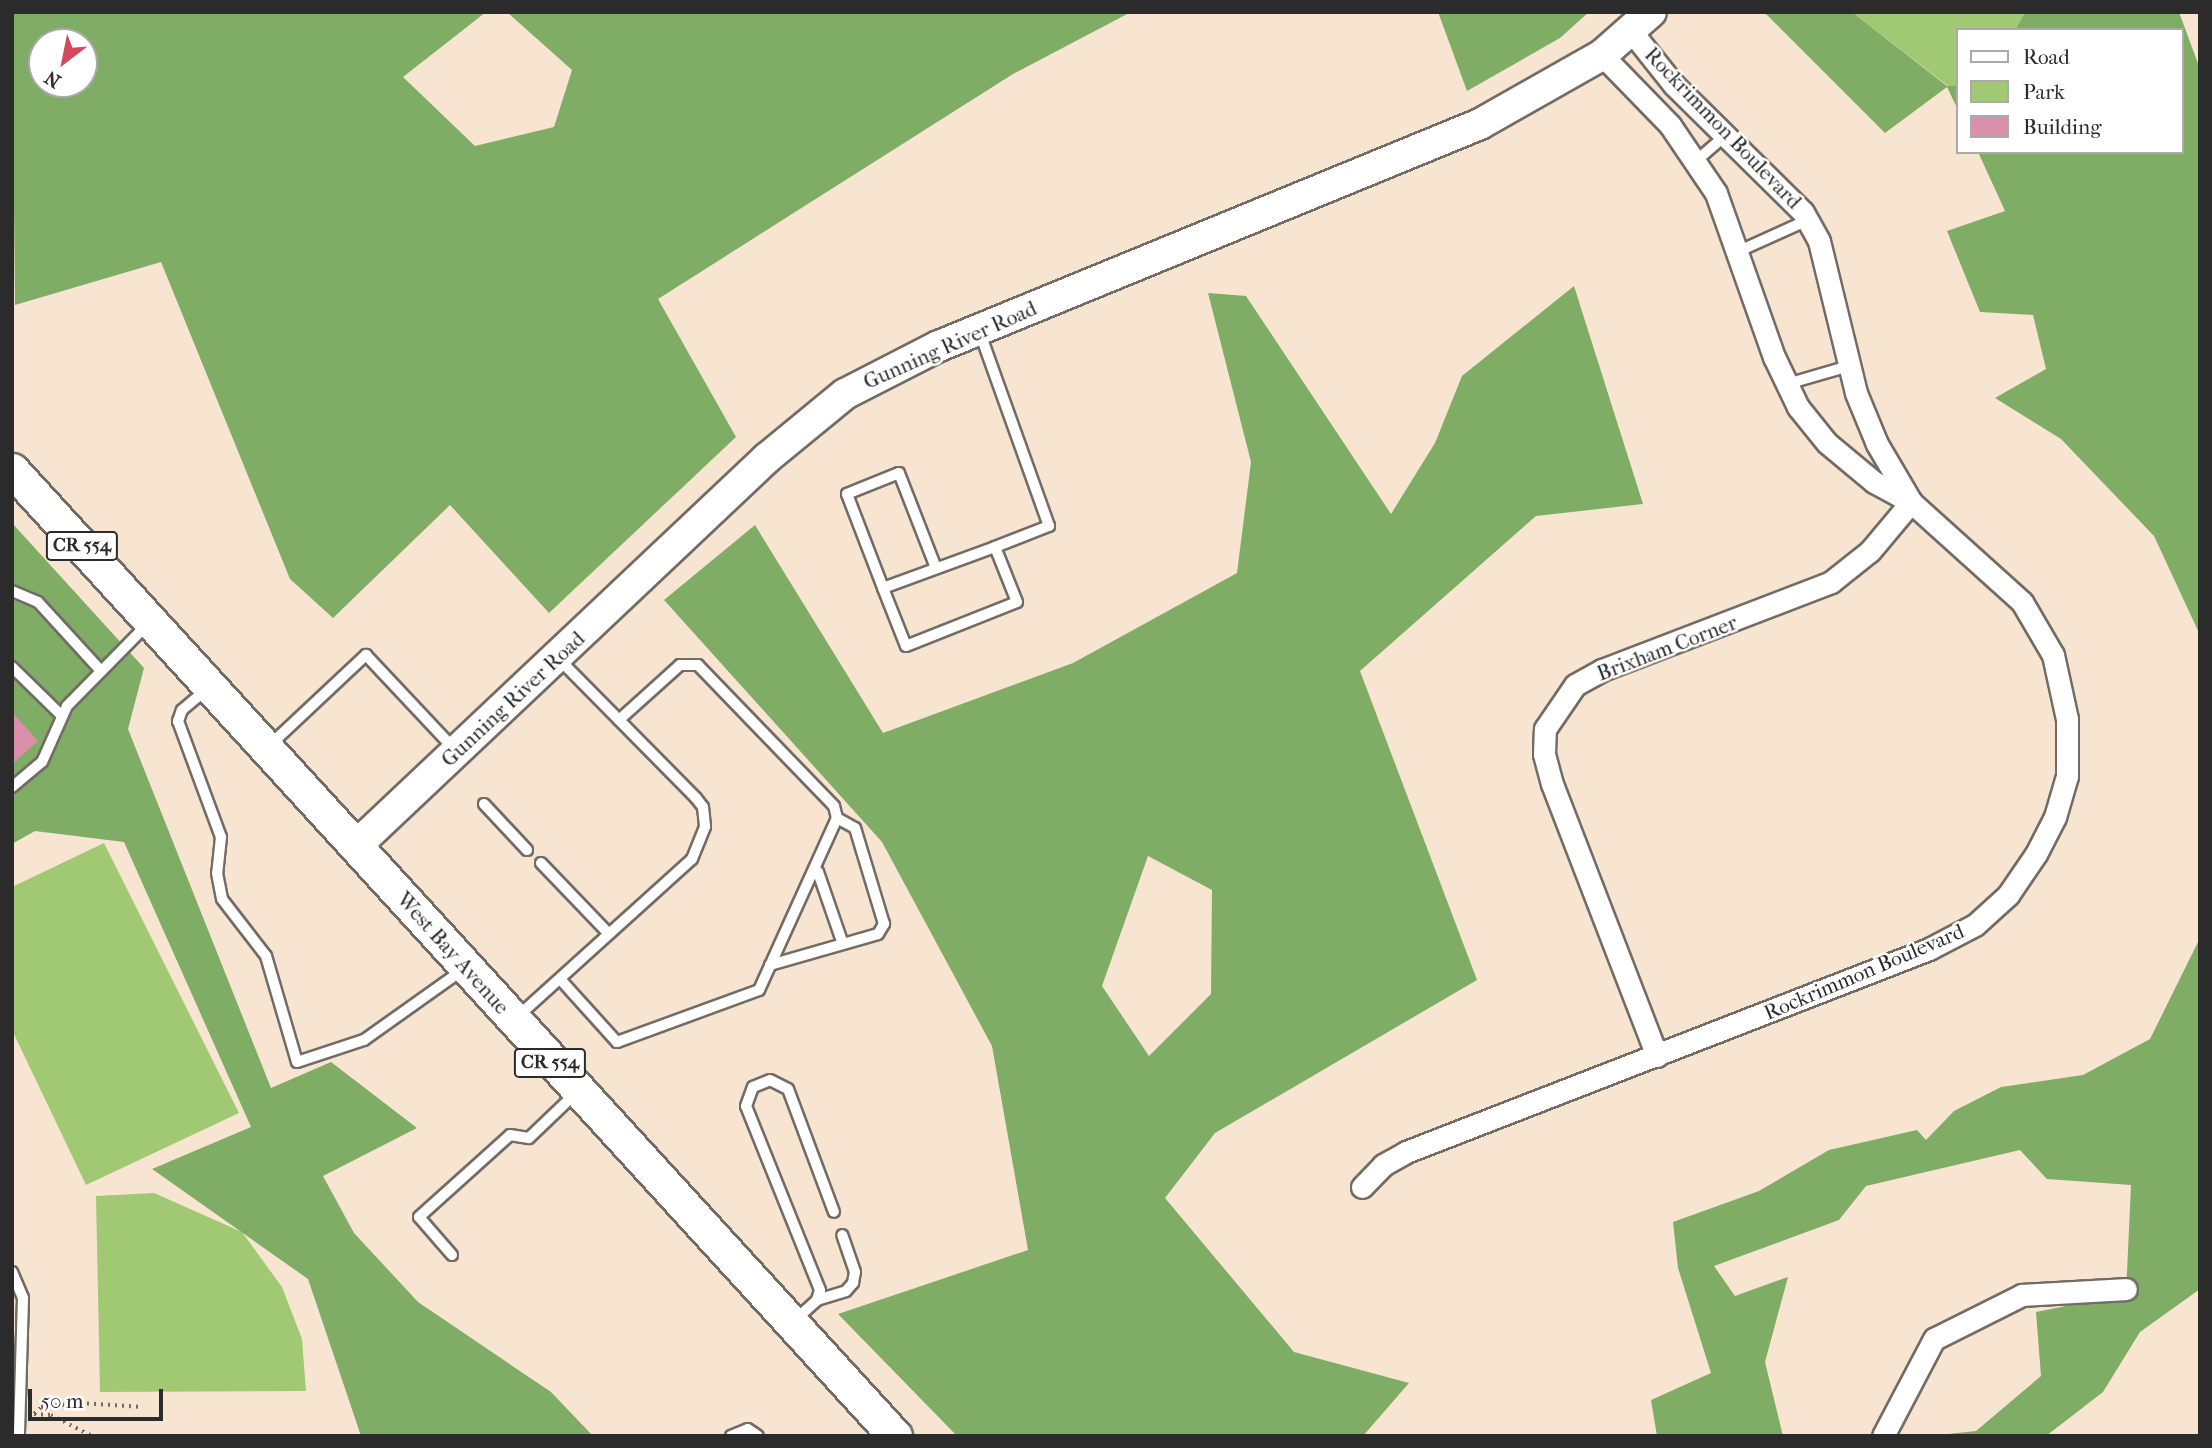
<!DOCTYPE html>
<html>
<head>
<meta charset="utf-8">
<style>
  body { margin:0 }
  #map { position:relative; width:2212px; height:1448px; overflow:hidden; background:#f7e5d1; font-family:"IM FELL French Canon",serif }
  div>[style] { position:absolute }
  .green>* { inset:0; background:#a1c974 }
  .forest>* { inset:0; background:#80ad66 }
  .building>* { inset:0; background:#da8faa }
  .path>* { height:3.5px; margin-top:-1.75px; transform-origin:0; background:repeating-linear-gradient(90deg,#726c65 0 2px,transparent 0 7px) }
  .roads { filter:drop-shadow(2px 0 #726c65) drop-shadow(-2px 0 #726c65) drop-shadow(0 2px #726c65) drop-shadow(0 -2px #726c65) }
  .lane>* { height:10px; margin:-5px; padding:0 5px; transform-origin:5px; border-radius:5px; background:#fff }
  .street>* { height:21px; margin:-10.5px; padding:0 10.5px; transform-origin:10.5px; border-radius:10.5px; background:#fff }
  .secondary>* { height:30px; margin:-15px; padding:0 15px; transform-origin:15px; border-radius:15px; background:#fff }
  .primary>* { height:33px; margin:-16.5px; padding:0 16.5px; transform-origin:16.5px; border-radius:16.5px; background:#fff }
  span { translate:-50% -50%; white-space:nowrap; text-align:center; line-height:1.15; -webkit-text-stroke:5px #fff; paint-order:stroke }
  .shield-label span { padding:2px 5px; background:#fff; border:2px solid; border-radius:5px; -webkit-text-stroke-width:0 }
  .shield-label { font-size:19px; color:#2b2b2b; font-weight:700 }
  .street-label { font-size:21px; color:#2b2b2b }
  .frame { position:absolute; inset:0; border:14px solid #2b2b2b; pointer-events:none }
  .legend { position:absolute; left:1956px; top:28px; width:228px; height:126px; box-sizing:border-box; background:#fff; border:2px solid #aaa; margin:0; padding:9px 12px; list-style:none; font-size:21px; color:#2b2b2b }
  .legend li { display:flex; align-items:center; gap:14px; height:35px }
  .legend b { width:35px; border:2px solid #aaa }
  .north { position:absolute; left:28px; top:28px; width:70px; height:70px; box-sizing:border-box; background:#fff; border:2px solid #aaa; border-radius:50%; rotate:212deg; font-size:19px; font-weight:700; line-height:28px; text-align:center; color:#2b2b2b }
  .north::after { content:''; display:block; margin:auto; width:24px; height:32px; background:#d1495b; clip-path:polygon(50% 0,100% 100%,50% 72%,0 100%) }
  .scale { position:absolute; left:28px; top:1389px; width:135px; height:32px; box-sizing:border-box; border:4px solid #2b2b2b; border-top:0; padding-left:9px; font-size:21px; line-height:24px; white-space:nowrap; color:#2b2b2b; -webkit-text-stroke:5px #fff; paint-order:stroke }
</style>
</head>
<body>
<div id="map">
  <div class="green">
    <i style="clip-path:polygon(1852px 12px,2025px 12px,2015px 30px,1958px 30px,1958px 85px,1948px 86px)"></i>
    <i style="clip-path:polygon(104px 843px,239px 1113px,86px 1185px,12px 1030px,12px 887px)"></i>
    <i style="clip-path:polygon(154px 1193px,242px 1232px,282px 1287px,302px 1339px,306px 1391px,100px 1392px,96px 1196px)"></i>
  </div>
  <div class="forest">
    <i style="clip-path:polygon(evenodd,12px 12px,486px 12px,403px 77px,475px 146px,554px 127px,572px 70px,507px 12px,1131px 12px,1013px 74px,658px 299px,736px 437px,549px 613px,450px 505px,333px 618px,290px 579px,161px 262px,15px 305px,12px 12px,84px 42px,84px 84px,42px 84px,42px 42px,84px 42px)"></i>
    <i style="clip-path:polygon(1438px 12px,1589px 12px,1560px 38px,1467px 91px)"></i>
    <i style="clip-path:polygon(1764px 12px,1852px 12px,1947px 86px,1958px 85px,1958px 110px,1947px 87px,1885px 133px)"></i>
    <i style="clip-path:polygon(2025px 12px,2179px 12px,2200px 69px,2200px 635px,2154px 536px,2061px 439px,1995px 398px,2046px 369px,2033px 315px,1980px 312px,1947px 231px,2005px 211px,1978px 152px,2182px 152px,2182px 30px,2015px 30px)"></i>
    <i style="clip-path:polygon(evenodd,1574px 286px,1643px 504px,1536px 516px,1360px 671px,1477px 980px,1215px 1133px,1165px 1198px,1294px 1352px,1409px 1383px,1363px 1436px,957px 1436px,838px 1314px,1028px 1250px,992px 1046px,882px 842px,664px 600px,755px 525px,883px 733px,1073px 663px,1237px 573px,1251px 462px,1208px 293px,1246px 296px,1391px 514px,1435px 443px,1462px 376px,1574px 286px,1148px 856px,1212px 890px,1211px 994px,1149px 1056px,1102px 986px,1148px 856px)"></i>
    <i style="clip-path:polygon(12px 523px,144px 668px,128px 729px,271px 1088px,331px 1062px,417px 1128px,323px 1176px,354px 1233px,418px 1302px,551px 1392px,593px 1436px,361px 1436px,308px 1279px,152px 1169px,251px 1127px,124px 842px,35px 831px,12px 844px)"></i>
    <i style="clip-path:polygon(2200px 938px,2200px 1289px,2140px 1332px,2103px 1392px,2046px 1436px,1929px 1436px,1976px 1431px,2041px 1376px,2036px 1312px,2126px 1294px,2131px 1185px,2047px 1179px,2020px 1150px,1866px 1186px,1839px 1220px,1714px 1266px,1735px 1296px,1788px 1277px,1765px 1362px,1783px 1436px,1657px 1436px,1651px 1400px,1711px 1373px,1678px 1268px,1673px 1222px,1759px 1191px,1829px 1150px,1917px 1130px,1926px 1140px,1954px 1111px,2001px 1087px,2083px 1075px,2150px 1039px)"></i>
  </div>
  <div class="building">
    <i style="clip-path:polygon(12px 712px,38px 741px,12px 764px)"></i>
  </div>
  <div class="path">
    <i style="left:34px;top:1414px;width:10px;rotate:-45deg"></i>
    <i style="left:41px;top:1407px;width:39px;rotate:-6deg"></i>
    <i style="left:80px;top:1403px;width:63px;rotate:3.6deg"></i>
    <i style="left:34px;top:1414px;width:17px;rotate:3deg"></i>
    <i style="left:51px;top:1415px;width:46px;rotate:27.1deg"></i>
  </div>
  <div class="roads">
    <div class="lane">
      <i style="left:1696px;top:161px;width:40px;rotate:-41deg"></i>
      <i style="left:1737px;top:252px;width:78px;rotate:-24.3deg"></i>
      <i style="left:1787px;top:384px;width:65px;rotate:-16.2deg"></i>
      <i style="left:936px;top:568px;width:102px;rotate:-111.3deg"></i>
      <i style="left:899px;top:473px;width:56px;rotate:158deg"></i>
      <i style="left:847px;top:494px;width:101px;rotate:69deg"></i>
      <i style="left:883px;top:588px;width:119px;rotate:-20.1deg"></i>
      <i style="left:995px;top:547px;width:58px;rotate:-21.3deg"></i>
      <i style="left:1049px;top:526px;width:208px;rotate:-109.7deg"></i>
      <i style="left:883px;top:588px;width:62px;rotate:68.4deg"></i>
      <i style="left:906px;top:646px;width:119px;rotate:-21.6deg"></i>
      <i style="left:1017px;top:602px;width:59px;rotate:-111.8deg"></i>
      <i style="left:12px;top:591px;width:28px;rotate:23deg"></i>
      <i style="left:38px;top:602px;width:93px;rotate:47.6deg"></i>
      <i style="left:12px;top:667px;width:69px;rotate:44.4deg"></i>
      <i style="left:207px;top:689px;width:33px;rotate:140deg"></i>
      <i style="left:182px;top:710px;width:12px;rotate:110deg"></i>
      <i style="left:178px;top:721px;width:124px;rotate:69.7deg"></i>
      <i style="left:221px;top:837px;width:36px;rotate:96deg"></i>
      <i style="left:217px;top:873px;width:26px;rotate:79deg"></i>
      <i style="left:222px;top:899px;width:72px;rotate:52.3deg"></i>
      <i style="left:266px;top:956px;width:110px;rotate:73.7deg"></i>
      <i style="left:297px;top:1062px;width:71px;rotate:-18.2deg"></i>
      <i style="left:364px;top:1040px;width:123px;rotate:-35.4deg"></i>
      <i style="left:270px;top:745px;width:132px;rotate:-43.2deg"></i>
      <i style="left:366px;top:655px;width:132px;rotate:46.8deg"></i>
      <i style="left:12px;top:787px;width:39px;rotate:-40deg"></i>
      <i style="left:42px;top:762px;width:61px;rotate:-65.9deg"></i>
      <i style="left:67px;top:706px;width:114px;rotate:-45.4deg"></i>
      <i style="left:484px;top:804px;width:63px;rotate:46.9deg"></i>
      <i style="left:541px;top:863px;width:98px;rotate:46.2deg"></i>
      <i style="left:814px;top:869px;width:5px;rotate:37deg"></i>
      <i style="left:818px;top:872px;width:76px;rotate:70.9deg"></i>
      <i style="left:770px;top:965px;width:112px;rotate:-16deg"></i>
      <i style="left:878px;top:934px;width:12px;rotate:-59deg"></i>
      <i style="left:884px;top:924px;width:100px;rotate:-106.8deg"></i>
      <i style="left:855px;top:828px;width:21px;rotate:-151deg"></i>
      <i style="left:560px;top:979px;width:85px;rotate:47.9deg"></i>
      <i style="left:617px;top:1042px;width:151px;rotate:-20.1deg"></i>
      <i style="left:759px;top:990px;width:189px;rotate:-65.6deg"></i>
      <i style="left:837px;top:818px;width:12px;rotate:-104deg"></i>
      <i style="left:834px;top:806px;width:196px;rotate:-134deg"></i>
      <i style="left:698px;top:665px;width:18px;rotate:180deg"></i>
      <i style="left:680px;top:665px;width:82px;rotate:138deg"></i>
      <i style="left:516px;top:1018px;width:237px;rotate:-42.1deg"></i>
      <i style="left:692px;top:859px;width:35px;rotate:-68deg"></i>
      <i style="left:705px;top:826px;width:19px;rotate:-96deg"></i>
      <i style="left:703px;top:807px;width:11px;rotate:-128deg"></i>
      <i style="left:696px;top:798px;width:195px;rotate:-134.6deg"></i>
      <i style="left:452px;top:1255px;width:50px;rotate:-131deg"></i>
      <i style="left:419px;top:1217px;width:122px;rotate:-42deg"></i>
      <i style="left:510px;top:1135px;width:19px;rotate:9deg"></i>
      <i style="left:529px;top:1138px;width:66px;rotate:-43.8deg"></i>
      <i style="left:12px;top:1272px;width:28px;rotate:67deg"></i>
      <i style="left:23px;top:1298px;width:138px;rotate:91.7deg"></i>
      <i style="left:817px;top:1300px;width:30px;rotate:-17deg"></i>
      <i style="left:846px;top:1291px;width:11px;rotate:-49deg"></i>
      <i style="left:853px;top:1283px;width:11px;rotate:-80deg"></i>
      <i style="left:855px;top:1272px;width:39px;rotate:-109deg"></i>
      <i style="left:795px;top:1320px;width:30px;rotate:-42deg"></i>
      <i style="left:817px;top:1300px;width:10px;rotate:-73deg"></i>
      <i style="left:820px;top:1290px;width:198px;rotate:-111.9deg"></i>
      <i style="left:746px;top:1106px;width:20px;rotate:-70deg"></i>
      <i style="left:753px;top:1087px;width:18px;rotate:-22deg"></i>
      <i style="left:770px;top:1080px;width:20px;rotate:27deg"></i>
      <i style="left:788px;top:1089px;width:131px;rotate:69.5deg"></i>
      <i style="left:731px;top:1436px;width:18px;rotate:-22deg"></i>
      <i style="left:748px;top:1429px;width:12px;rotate:35deg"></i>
    </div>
    <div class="street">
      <i style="left:1631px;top:31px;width:69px;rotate:51.5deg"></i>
      <i style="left:1674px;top:85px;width:181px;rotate:44.6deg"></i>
      <i style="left:1803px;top:212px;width:33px;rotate:61deg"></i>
      <i style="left:1819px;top:241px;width:156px;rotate:76.3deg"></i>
      <i style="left:1856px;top:393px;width:55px;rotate:67.6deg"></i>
      <i style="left:1877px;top:444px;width:65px;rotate:59.5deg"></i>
      <i style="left:1657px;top:1056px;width:292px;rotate:-111.1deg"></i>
      <i style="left:1552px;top:784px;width:31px;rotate:-105deg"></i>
      <i style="left:1544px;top:754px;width:25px;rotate:-88deg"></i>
      <i style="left:1545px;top:729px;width:53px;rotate:-55.7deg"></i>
      <i style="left:1575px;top:685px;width:31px;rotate:-29deg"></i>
      <i style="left:1602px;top:670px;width:245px;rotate:-21deg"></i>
      <i style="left:1831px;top:582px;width:50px;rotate:-38.5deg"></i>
      <i style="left:1870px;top:551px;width:64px;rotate:-50.1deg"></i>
      <i style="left:1362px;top:1187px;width:30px;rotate:-46deg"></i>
      <i style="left:1383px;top:1165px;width:26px;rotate:-29deg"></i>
      <i style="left:1406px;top:1152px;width:561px;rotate:-21.21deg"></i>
      <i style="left:1929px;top:949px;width:52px;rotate:-27.6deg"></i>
      <i style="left:1975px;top:925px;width:45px;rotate:-42.3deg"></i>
      <i style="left:2008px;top:895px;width:50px;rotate:-55.7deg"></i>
      <i style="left:2036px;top:854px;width:42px;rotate:-62.8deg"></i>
      <i style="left:2055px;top:817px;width:43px;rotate:-73.7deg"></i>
      <i style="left:2067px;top:776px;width:57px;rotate:-90deg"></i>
      <i style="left:2067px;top:719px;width:66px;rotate:-102.3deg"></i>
      <i style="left:2053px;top:655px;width:61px;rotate:-120.3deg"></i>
      <i style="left:2022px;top:602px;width:149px;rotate:-138deg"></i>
      <i style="left:1911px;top:502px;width:42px;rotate:-151.6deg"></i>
      <i style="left:1874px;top:482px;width:61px;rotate:-140.3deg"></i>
      <i style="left:1827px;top:443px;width:46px;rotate:-128.9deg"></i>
      <i style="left:1798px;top:407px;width:55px;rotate:-115.6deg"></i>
      <i style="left:1774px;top:357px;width:174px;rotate:-109.5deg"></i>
      <i style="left:1716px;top:193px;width:82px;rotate:-124.1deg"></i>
      <i style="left:1670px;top:125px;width:98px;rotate:-134.2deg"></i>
      <i style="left:1883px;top:1436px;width:110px;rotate:-62.3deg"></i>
      <i style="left:1934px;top:1339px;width:98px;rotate:-26.6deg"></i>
      <i style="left:2022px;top:1295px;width:104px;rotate:-3.3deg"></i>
    </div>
    <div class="secondary">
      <i style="left:357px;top:845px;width:564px;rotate:-43.35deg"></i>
      <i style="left:767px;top:458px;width:101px;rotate:-39.4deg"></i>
      <i style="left:845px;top:394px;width:106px;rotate:-27.1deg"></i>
      <i style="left:939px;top:346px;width:585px;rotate:-22.31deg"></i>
      <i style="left:1480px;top:124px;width:140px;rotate:-29.5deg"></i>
      <i style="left:1602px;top:55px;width:65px;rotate:-41.3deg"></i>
    </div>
    <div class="primary">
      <i style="left:12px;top:470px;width:1309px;rotate:47.57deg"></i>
    </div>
  </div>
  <div class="shield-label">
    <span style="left:82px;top:546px">CR 554</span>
    <span style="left:550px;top:1063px">CR 554</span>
  </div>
  <div class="street-label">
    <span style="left:1723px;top:128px;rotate:46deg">Rockrimmon Boulevard</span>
    <span style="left:950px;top:345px;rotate:-24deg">Gunning River Road</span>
    <span style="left:1667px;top:648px;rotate:-21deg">Brixham Corner</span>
    <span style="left:513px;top:699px;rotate:-43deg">Gunning River Road</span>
    <span style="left:453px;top:953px;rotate:48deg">West Bay Avenue</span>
    <span style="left:1864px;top:972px;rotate:-23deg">Rockrimmon Boulevard</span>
  </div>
  <div class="frame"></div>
  <ul class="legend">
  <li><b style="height:9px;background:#fff"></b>Road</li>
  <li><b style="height:19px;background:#a1c974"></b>Park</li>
  <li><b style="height:19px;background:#da8faa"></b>Building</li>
  </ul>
  <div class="north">N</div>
  <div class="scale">50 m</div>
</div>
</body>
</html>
